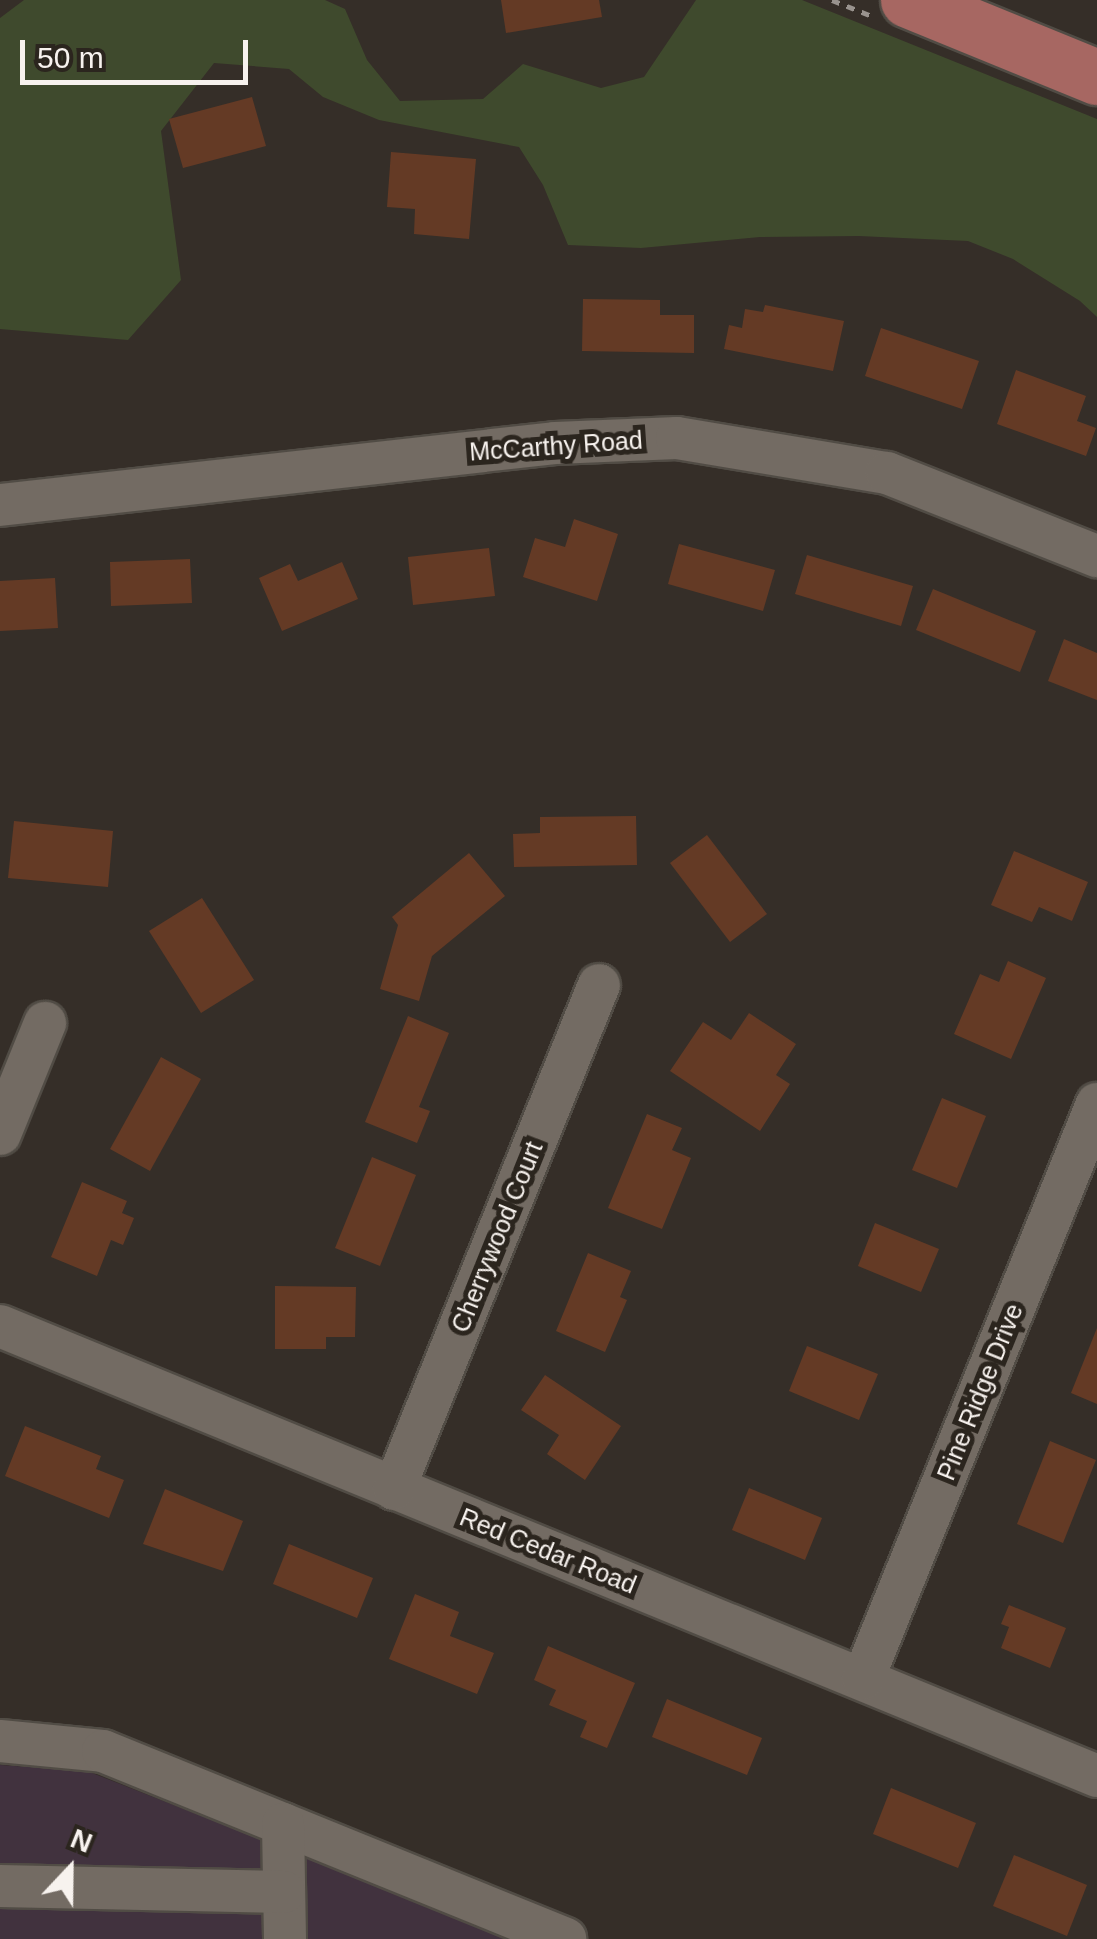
<!DOCTYPE html>
<html>
<head>
<meta charset="utf-8">
<style>
  body { margin:0 }
  #map { position:relative; width:1097px; height:1939px; overflow:hidden; background:#352e28; font-family:Arial,sans-serif }
  div>[style] { position:absolute }
  .commercial>* { inset:0; background:#41323e }
  .green>* { inset:0; background:#3f4a2d }
  .building>* { inset:0; background:#643a25 }
  .path>* { height:5px; margin-top:-2.5px; transform-origin:0; background:repeating-linear-gradient(90deg,#99938e 0 8px,transparent 0 16px) }
  .roads { filter:drop-shadow(2px 0 #514c45) drop-shadow(-2px 0 #514c45) drop-shadow(0 2px #514c45) drop-shadow(0 -2px #514c45) }
  .minor>* { height:42px; margin:-21px; padding:0 21px; transform-origin:21px; border-radius:21px; background:#736b63 }
  .major>* { height:55px; margin:-27.5px; padding:0 27.5px; transform-origin:27.5px; border-radius:27.5px; background:#a76762 }
  span { translate:-50% -50%; white-space:nowrap; text-align:center; line-height:1.15; -webkit-text-stroke:10px #2b251e; paint-order:stroke }
  .street-label { font-size:25px; color:#f7f2ee }
  .north { position:absolute; left:20px; top:1819px; width:100px; height:100px; -webkit-text-stroke:8px #2b251e; paint-order:stroke; rotate:22deg; font-size:28px; font-weight:700; line-height:40px; text-align:center; color:#f7f2ee }
  .north::after { content:''; display:block; margin:auto; width:35px; height:45px; background:#f7f2ee; clip-path:polygon(50% 0,100% 100%,50% 72%,0 100%) }
  .scale { position:absolute; left:20px; top:40px; width:228px; height:45px; box-sizing:border-box; border:5px solid #f7f2ee; border-top:0; padding-left:12px; font-size:30px; line-height:35px; white-space:nowrap; color:#f7f2ee; -webkit-text-stroke:8px #2b251e; paint-order:stroke }
</style>
</head>
<body>
<div id="map">
  <div class="commercial">
    <i style="clip-path:polygon(0 1765px,87px 1771px,515px 1939px,0 1939px)"></i>
  </div>
  <div class="green">
    <i style="clip-path:polygon(24px 0,325px 0,345px 9px,367px 60px,400px 101px,483px 99px,523px 64px,601px 88px,644px 77px,696px 0,802px 0,1097px 119px,1097px 317px,1080px 301px,1013px 259px,968px 241px,859px 236px,760px 237px,641px 248px,568px 245px,543px 185px,519px 147px,379px 120px,323px 97px,289px 69px,214px 63px,161px 131px,181px 280px,128px 340px,0 329px,0 18px)"></i>
  </div>
  <div class="building">
    <i style="clip-path:polygon(501px 0,599px 0,602px 17px,506px 33px)"></i>
    <i style="clip-path:polygon(252px 97px,266px 146px,183px 168px,169px 119px)"></i>
    <i style="clip-path:polygon(391px 152px,476px 159px,469px 239px,414px 234px,415px 209px,387px 207px)"></i>
    <i style="clip-path:polygon(583px 299px,660px 300px,660px 315px,694px 315px,694px 353px,582px 351px)"></i>
    <i style="clip-path:polygon(765px 305px,844px 321px,833px 371px,724px 349px,729px 325px,742px 328px,745px 309px,763px 312px)"></i>
    <i style="clip-path:polygon(881px 328px,979px 361px,962px 409px,865px 376px)"></i>
    <i style="clip-path:polygon(1016px 370px,1086px 396px,1077px 421px,1096px 428px,1086px 456px,997px 424px)"></i>
    <i style="clip-path:polygon(574px 519px,618px 534px,597px 601px,523px 577px,535px 538px,565px 547px)"></i>
    <i style="clip-path:polygon(679px 544px,775px 570px,763px 611px,668px 584px)"></i>
    <i style="clip-path:polygon(489px 548px,495px 596px,413px 605px,408px 557px)"></i>
    <i style="clip-path:polygon(807px 555px,913px 586px,901px 626px,795px 594px)"></i>
    <i style="clip-path:polygon(190px 559px,192px 603px,111px 606px,110px 562px)"></i>
    <i style="clip-path:polygon(342px 562px,358px 599px,282px 631px,259px 578px,290px 564px,298px 581px)"></i>
    <i style="clip-path:polygon(55px 578px,58px 628px,0 631px,0 581px)"></i>
    <i style="clip-path:polygon(933px 589px,1036px 631px,1020px 672px,916px 630px)"></i>
    <i style="clip-path:polygon(1064px 639px,1097px 653px,1097px 700px,1048px 681px)"></i>
    <i style="clip-path:polygon(636px 816px,637px 865px,514px 867px,513px 834px,540px 833px,540px 817px)"></i>
    <i style="clip-path:polygon(14px 821px,113px 831px,108px 887px,8px 878px)"></i>
    <i style="clip-path:polygon(707px 835px,767px 914px,730px 942px,670px 863px)"></i>
    <i style="clip-path:polygon(1014px 851px,1088px 882px,1072px 921px,1039px 907px,1032px 922px,991px 905px)"></i>
    <i style="clip-path:polygon(469px 853px,505px 896px,432px 956px,419px 1001px,380px 989px,398px 925px,392px 917px)"></i>
    <i style="clip-path:polygon(202px 898px,254px 980px,201px 1013px,149px 931px)"></i>
    <i style="clip-path:polygon(1008px 961px,1046px 978px,1011px 1059px,954px 1034px,980px 974px,999px 982px)"></i>
    <i style="clip-path:polygon(749px 1013px,796px 1044px,776px 1075px,790px 1084px,760px 1131px,670px 1071px,703px 1022px,731px 1040px)"></i>
    <i style="clip-path:polygon(408px 1016px,449px 1033px,419px 1107px,430px 1111px,417px 1143px,365px 1122px)"></i>
    <i style="clip-path:polygon(161px 1057px,201px 1079px,150px 1171px,110px 1149px)"></i>
    <i style="clip-path:polygon(942px 1098px,986px 1116px,957px 1188px,912px 1170px)"></i>
    <i style="clip-path:polygon(647px 1114px,682px 1128px,672px 1150px,691px 1158px,662px 1229px,608px 1208px)"></i>
    <i style="clip-path:polygon(372px 1157px,416px 1175px,380px 1266px,335px 1248px)"></i>
    <i style="clip-path:polygon(82px 1182px,127px 1201px,122px 1213px,134px 1218px,123px 1245px,111px 1240px,97px 1276px,51px 1257px)"></i>
    <i style="clip-path:polygon(875px 1223px,939px 1249px,921px 1292px,858px 1266px)"></i>
    <i style="clip-path:polygon(588px 1253px,631px 1271px,620px 1297px,627px 1300px,605px 1352px,556px 1331px)"></i>
    <i style="clip-path:polygon(275px 1286px,356px 1287px,355px 1337px,326px 1337px,326px 1349px,275px 1349px)"></i>
    <i style="clip-path:polygon(1097px 1328px,1097px 1404px,1071px 1393px)"></i>
    <i style="clip-path:polygon(807px 1346px,878px 1374px,859px 1420px,789px 1391px)"></i>
    <i style="clip-path:polygon(545px 1375px,621px 1426px,585px 1480px,547px 1454px,559px 1435px,521px 1410px)"></i>
    <i style="clip-path:polygon(25px 1426px,101px 1456px,96px 1469px,124px 1480px,109px 1518px,5px 1476px)"></i>
    <i style="clip-path:polygon(1050px 1441px,1096px 1460px,1063px 1543px,1017px 1524px)"></i>
    <i style="clip-path:polygon(749px 1488px,822px 1518px,805px 1560px,732px 1530px)"></i>
    <i style="clip-path:polygon(165px 1489px,243px 1521px,223px 1571px,143px 1544px)"></i>
    <i style="clip-path:polygon(289px 1544px,373px 1578px,357px 1618px,273px 1584px)"></i>
    <i style="clip-path:polygon(415px 1594px,459px 1612px,450px 1636px,494px 1653px,477px 1694px,389px 1659px)"></i>
    <i style="clip-path:polygon(1009px 1605px,1066px 1628px,1050px 1668px,1001px 1648px,1009px 1627px,1001px 1624px)"></i>
    <i style="clip-path:polygon(548px 1646px,635px 1683px,607px 1748px,580px 1737px,587px 1721px,549px 1705px,556px 1690px,534px 1680px)"></i>
    <i style="clip-path:polygon(667px 1699px,762px 1738px,747px 1775px,652px 1737px)"></i>
    <i style="clip-path:polygon(891px 1788px,976px 1823px,958px 1868px,873px 1834px)"></i>
    <i style="clip-path:polygon(1014px 1855px,1087px 1885px,1067px 1936px,993px 1906px)"></i>
  </div>
  <div class="path">
    <i style="left:832px;top:0;width:43px;rotate:21.8deg"></i>
  </div>
  <div class="roads">
    <div class="minor">
      <i style="left:0;top:505px;width:558px;rotate:-6.37deg"></i>
      <i style="left:555px;top:443px;width:122px;rotate:-2.3deg"></i>
      <i style="left:677px;top:438px;width:213px;rotate:9.5deg"></i>
      <i style="left:887px;top:473px;width:226px;rotate:21.6deg"></i>
      <i style="left:0;top:1134px;width:120px;rotate:-67.9deg"></i>
      <i style="left:0;top:1326px;width:1186px;rotate:22.3deg"></i>
      <i style="left:394px;top:1489px;width:544px;rotate:-67.87deg"></i>
      <i style="left:863px;top:1679px;width:621px;rotate:-67.86deg"></i>
      <i style="left:0;top:1741px;width:103px;rotate:5.5deg"></i>
      <i style="left:103px;top:1751px;width:499px;rotate:22.1deg"></i>
      <i style="left:283px;top:1824px;width:115px;rotate:89deg"></i>
      <i style="left:0;top:1886px;width:284px;rotate:1.2deg"></i>
    </div>
    <div class="major">
      <i style="left:908px;top:0;width:204px;rotate:22.2deg"></i>
    </div>
  </div>
  <div class="street-label">
    <span style="left:556px;top:446px;rotate:-4deg">McCarthy Road</span>
    <span style="left:497px;top:1237px;rotate:-68deg">Cherrywood Court</span>
    <span style="left:980px;top:1392px;rotate:-68deg">Pine Ridge Drive</span>
    <span style="left:548px;top:1551px;rotate:22deg">Red Cedar Road</span>
  </div>
  <div class="north">N</div>
  <div class="scale">50 m</div>
</div>
</body>
</html>
